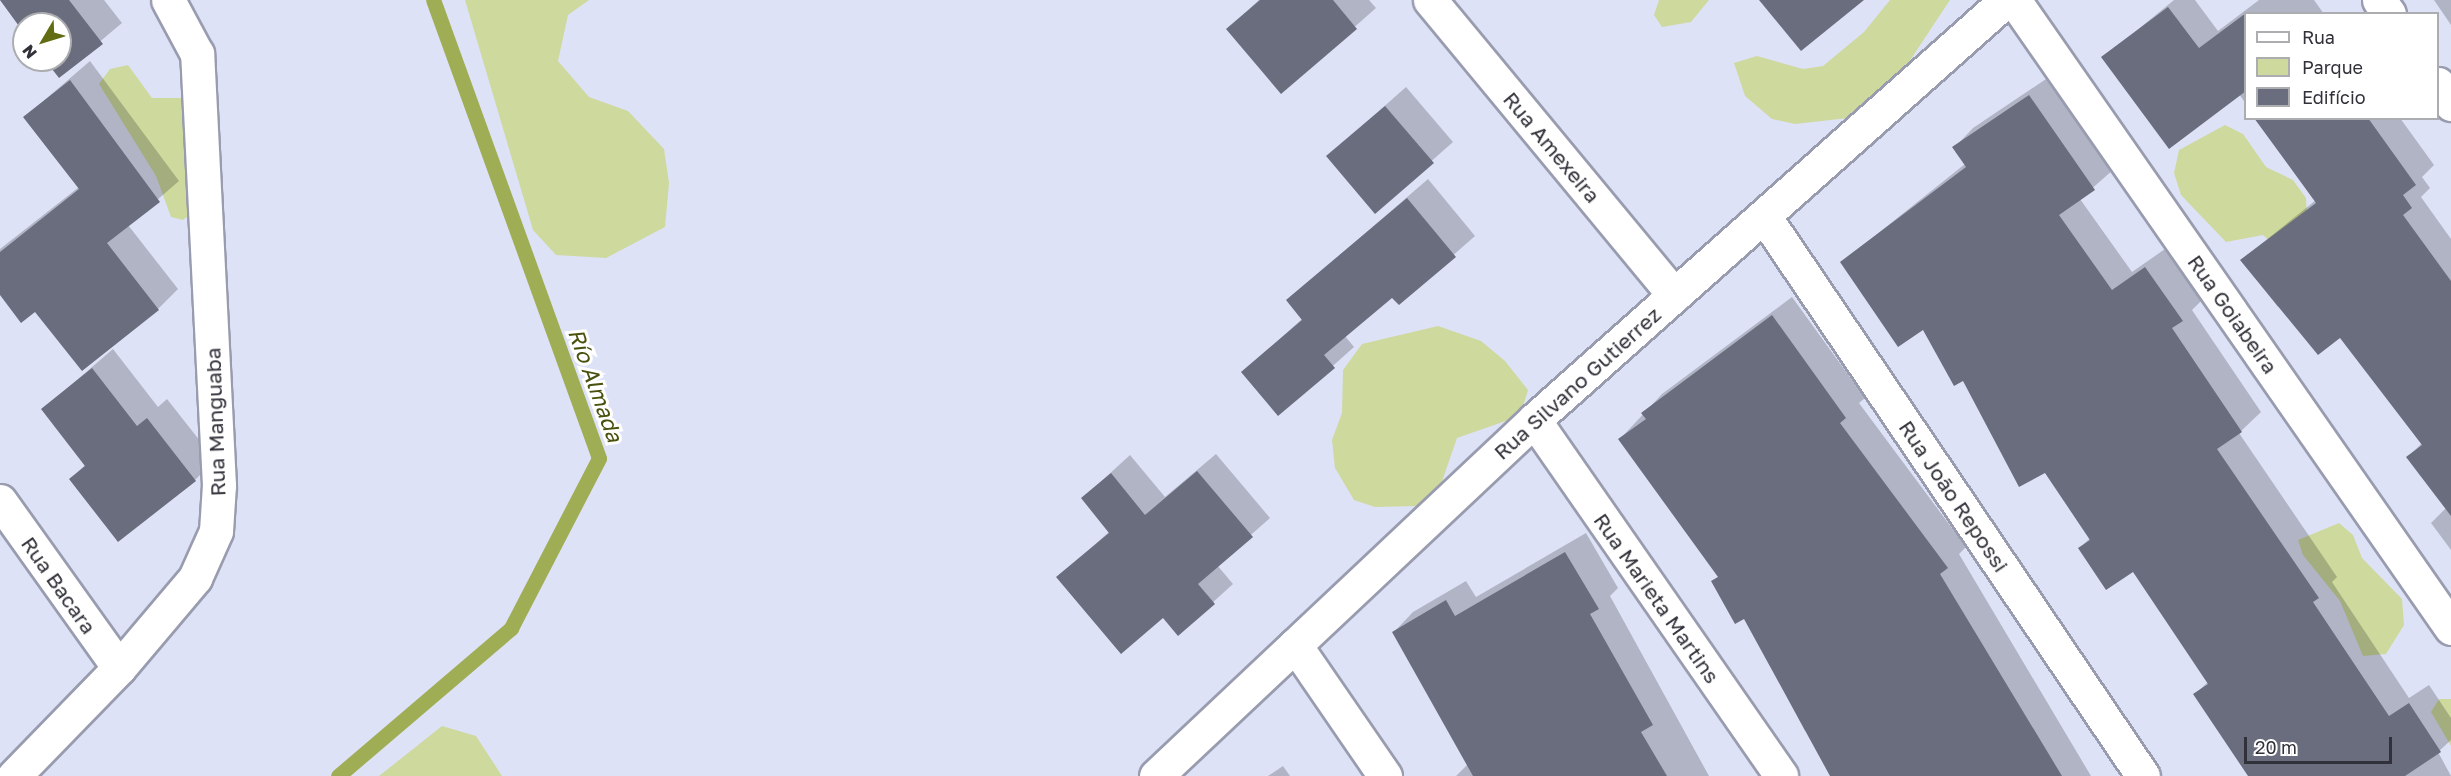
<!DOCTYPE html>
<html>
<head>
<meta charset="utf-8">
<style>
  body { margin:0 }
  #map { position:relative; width:2451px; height:776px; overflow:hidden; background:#dee2f6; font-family:"Golos Text",sans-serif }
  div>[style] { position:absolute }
  .green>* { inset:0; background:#ced99e }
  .shadow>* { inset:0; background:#0003 }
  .stream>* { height:15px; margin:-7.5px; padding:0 7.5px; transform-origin:7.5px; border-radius:7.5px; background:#9fad54 }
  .building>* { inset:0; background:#6a6d7e }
  .roads { filter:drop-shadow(2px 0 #999caf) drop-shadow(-2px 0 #999caf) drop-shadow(0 2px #999caf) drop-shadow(0 -2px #999caf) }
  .street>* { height:33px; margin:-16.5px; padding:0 16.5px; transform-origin:16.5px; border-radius:16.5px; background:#fff }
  span { translate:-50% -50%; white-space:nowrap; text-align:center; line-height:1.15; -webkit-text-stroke:6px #fff; paint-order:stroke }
  .street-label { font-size:21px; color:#303139 }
  .water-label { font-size:22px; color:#49510e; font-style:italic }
  .legend { position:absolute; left:2244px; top:12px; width:195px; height:108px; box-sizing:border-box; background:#fff; border:2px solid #acadb0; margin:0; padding:8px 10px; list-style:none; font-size:18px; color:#303139 }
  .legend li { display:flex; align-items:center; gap:12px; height:30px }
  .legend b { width:30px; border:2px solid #acadb0 }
  .north { position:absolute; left:12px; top:12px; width:60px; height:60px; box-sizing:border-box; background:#fff; border:2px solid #acadb0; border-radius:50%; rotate:232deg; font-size:16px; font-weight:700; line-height:24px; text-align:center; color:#303139 }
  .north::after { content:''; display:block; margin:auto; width:21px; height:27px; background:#616c13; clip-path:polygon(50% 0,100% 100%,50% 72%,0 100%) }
  .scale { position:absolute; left:2244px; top:737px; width:148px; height:27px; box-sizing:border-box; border:3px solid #303139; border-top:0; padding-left:8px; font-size:18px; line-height:21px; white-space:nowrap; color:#303139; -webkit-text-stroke:4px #fff; paint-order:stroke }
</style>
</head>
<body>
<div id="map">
  <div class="green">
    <i style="clip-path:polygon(465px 0,589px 0,568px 15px,558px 61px,589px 97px,628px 111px,664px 149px,669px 183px,665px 227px,606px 258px,556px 255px,533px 230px)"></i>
    <i style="clip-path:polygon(1659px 0,1709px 0,1691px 22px,1662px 27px,1654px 15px)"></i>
    <i style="clip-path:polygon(1890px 0,1950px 0,1897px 80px,1866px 116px,1795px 124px,1772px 119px,1745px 96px,1734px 63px,1757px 56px,1803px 69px,1823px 66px,1864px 32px)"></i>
    <i style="clip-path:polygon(128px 65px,152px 98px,187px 98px,185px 159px,192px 213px,183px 220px,171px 217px,156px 176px,99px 84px,110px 69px)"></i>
    <i style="clip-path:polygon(2225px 125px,2243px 134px,2266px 167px,2293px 180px,2306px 198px,2307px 216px,2284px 254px,2263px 235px,2226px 242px,2181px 195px,2174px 173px,2179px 150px)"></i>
    <i style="clip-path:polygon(1438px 326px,1481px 341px,1505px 361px,1528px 390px,1520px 416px,1457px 438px,1438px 493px,1417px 506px,1375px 507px,1354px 500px,1335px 468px,1332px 440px,1342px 413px,1343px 370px,1362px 344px)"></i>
    <i style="clip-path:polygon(2339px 523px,2353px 535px,2362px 558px,2402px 599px,2404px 625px,2386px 654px,2363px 656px,2340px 601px,2303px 555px,2298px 540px)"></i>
    <i style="clip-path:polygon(2439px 699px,2451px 699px,2451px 746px,2431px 712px)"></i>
    <i style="clip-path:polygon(442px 726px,476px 736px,502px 776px,379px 776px)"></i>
  </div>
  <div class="shadow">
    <i style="clip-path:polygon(0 0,104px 0,122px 23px,59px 76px,47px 60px,60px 60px,60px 24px,24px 24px,24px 31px)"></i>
    <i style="clip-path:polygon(1259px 0,1369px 0,1376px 8px,1281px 92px,1228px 29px)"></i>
    <i style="clip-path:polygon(2174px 0,2195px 0,2218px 31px,2259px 0,2314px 0,2324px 14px,2246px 14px,2246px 104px,2239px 94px,2103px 58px)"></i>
    <i style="clip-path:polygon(2434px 0,2451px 0,2451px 25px)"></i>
    <i style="clip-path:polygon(90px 61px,179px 181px,128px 225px,178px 289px,158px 309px,36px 309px,0 293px,0 249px,79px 187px,25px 117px)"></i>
    <i style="clip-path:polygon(2049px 77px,2113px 170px,2080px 199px,2132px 272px,2165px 249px,2201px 301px,2192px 310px,2261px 412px,2239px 433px,2337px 577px,2332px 582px,2409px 698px,2429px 685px,2451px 718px,2451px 740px,2438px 752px,2451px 776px,2252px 776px,2195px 694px,2208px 682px,2133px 570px,2080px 548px,2090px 538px,2045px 471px,1924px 328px,1842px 262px,1965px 164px,1954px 148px,1973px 128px)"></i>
    <i style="clip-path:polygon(1406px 87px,1453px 142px,1375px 211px,1328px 156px)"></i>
    <i style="clip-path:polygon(2256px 118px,2400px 118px,2434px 165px,2422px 177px,2430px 188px,2421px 197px,2451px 239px,2451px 550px,2431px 523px,2446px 508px,2408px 457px,2422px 443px,2341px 336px,2282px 304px,2278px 307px,2241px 260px,2316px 200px)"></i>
    <i style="clip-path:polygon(1428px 179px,1475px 236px,1399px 303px,1392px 296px,1345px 336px,1354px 347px,1279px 414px,1243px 372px,1303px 318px,1288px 300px)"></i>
    <i style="clip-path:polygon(1792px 297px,1865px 398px,1859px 403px,1966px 547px,1959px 554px,2091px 776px,1866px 776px,1833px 716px,1805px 731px,1745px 617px,1713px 581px,1719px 576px,1620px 439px,1662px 394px)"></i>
    <i style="clip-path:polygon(113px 349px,158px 407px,167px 399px,215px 460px,195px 480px,71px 479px,86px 464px,43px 409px)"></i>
    <i style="clip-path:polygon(1216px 454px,1270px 518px,1217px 565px,1233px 584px,1178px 634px,1163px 616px,1058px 577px,1110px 531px,1083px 498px,1130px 455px,1165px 497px)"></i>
    <i style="clip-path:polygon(1586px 533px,1618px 588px,1610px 596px,1709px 776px,1456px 776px,1468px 764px,1394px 632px,1413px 612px,1466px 581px,1476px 597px)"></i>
    <i style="clip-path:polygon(1283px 766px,1290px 776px,1268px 776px)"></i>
  </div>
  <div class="stream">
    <i style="left:338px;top:776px;width:228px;rotate:-40.5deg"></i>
    <i style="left:511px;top:628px;width:191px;rotate:-62.6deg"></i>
    <i style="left:599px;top:458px;width:487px;rotate:-109.9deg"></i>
  </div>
  <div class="building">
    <i style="clip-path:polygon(0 0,69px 0,103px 44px,59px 78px,45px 60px,60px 60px,60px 24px,24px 24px,24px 33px)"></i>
    <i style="clip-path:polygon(1260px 0,1333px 0,1357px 29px,1281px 94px,1226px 29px)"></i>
    <i style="clip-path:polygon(1759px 0,1864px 0,1801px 51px)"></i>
    <i style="clip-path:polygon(2168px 7px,2199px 48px,2246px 13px,2246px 91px,2169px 149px,2101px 57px)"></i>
    <i style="clip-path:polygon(70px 80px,160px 202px,107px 243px,159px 310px,82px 371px,35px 312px,21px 323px,0 295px,0 252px,79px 189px,23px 117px)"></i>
    <i style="clip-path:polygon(2029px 95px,2095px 190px,2059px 215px,2112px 290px,2145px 267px,2183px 321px,2172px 328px,2242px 432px,2217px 449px,2319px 598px,2313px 602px,2389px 716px,2409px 703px,2441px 752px,2405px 776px,2248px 776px,2193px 694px,2208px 684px,2133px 572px,2106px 590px,2078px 548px,2090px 540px,2045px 473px,2019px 487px,1963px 381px,1954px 386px,1923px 330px,1898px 347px,1840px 262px,1966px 167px,1952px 147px)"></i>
    <i style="clip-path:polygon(1385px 106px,1434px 163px,1375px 214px,1326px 156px)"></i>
    <i style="clip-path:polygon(2254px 118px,2368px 118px,2416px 185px,2403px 195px,2412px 208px,2403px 215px,2451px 281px,2451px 516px,2406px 457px,2422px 445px,2340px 338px,2318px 355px,2240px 260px,2316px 203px)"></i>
    <i style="clip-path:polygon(1407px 198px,1456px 257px,1399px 305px,1392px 298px,1324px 355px,1335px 368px,1278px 416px,1241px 372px,1302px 320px,1286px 300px)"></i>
    <i style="clip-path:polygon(1772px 315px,1846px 418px,1840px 423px,1948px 568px,1940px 574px,2062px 776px,1830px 776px,1744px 619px,1735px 624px,1711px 581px,1718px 577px,1618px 439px,1646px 419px,1641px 413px)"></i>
    <i style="clip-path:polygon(92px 368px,137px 426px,147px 418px,196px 481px,118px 542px,69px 479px,85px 466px,41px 409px)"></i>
    <i style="clip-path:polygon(1197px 471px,1253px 537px,1198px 584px,1215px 604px,1178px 636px,1163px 618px,1121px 654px,1056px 577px,1109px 533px,1081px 498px,1111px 473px,1145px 515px)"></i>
    <i style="clip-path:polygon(1565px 552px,1599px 609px,1590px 614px,1653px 725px,1641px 732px,1667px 776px,1473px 776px,1392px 632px,1446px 600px,1455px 616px)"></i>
  </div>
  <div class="roads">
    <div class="street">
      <i style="left:1430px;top:0;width:383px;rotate:50.4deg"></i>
      <i style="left:2014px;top:0;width:765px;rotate:55.17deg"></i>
      <i style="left:2379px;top:0;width:17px;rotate:54deg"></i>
      <i style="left:2438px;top:84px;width:24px;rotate:57deg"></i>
      <i style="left:1764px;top:216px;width:676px;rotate:55.91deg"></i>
      <i style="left:1534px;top:420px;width:433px;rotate:55.2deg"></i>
      <i style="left:0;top:501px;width:205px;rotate:54.5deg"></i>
      <i style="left:1295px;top:645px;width:159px;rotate:55.5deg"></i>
      <i style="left:14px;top:776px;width:151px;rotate:-45.8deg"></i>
      <i style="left:119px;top:668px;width:118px;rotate:-49.8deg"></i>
      <i style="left:195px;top:578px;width:51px;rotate:-65.9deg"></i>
      <i style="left:216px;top:531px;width:46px;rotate:-86.3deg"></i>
      <i style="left:219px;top:485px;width:432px;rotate:-92.9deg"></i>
      <i style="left:197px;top:54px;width:61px;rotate:-118.2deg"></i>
      <i style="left:1156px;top:776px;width:519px;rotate:-43.28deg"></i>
      <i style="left:1534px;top:420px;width:632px;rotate:-41.66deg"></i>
    </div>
  </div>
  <div class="street-label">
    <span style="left:1552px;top:147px;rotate:50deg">Rua Amexeira</span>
    <span style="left:2233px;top:314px;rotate:55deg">Rua Goiabeira</span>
    <span style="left:1577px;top:383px;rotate:-42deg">Rua Silvano Gutierrez</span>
    <span style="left:215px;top:422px;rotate:-92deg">Rua Manguaba</span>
    <span style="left:1954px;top:496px;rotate:56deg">Rua João Repossi</span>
    <span style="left:59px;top:585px;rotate:55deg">Rua Bacara</span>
    <span style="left:1657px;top:598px;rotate:55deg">Rua Marieta Martins</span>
  </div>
  <div class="water-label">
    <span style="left:596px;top:385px;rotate:70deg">Río Almada</span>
  </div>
  <ul class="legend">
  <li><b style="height:8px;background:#fff"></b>Rua</li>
  <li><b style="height:16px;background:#ced99e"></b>Parque</li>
  <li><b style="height:16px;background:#6a6d7e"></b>Edifício</li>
  </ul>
  <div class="north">N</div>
  <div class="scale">20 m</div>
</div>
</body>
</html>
